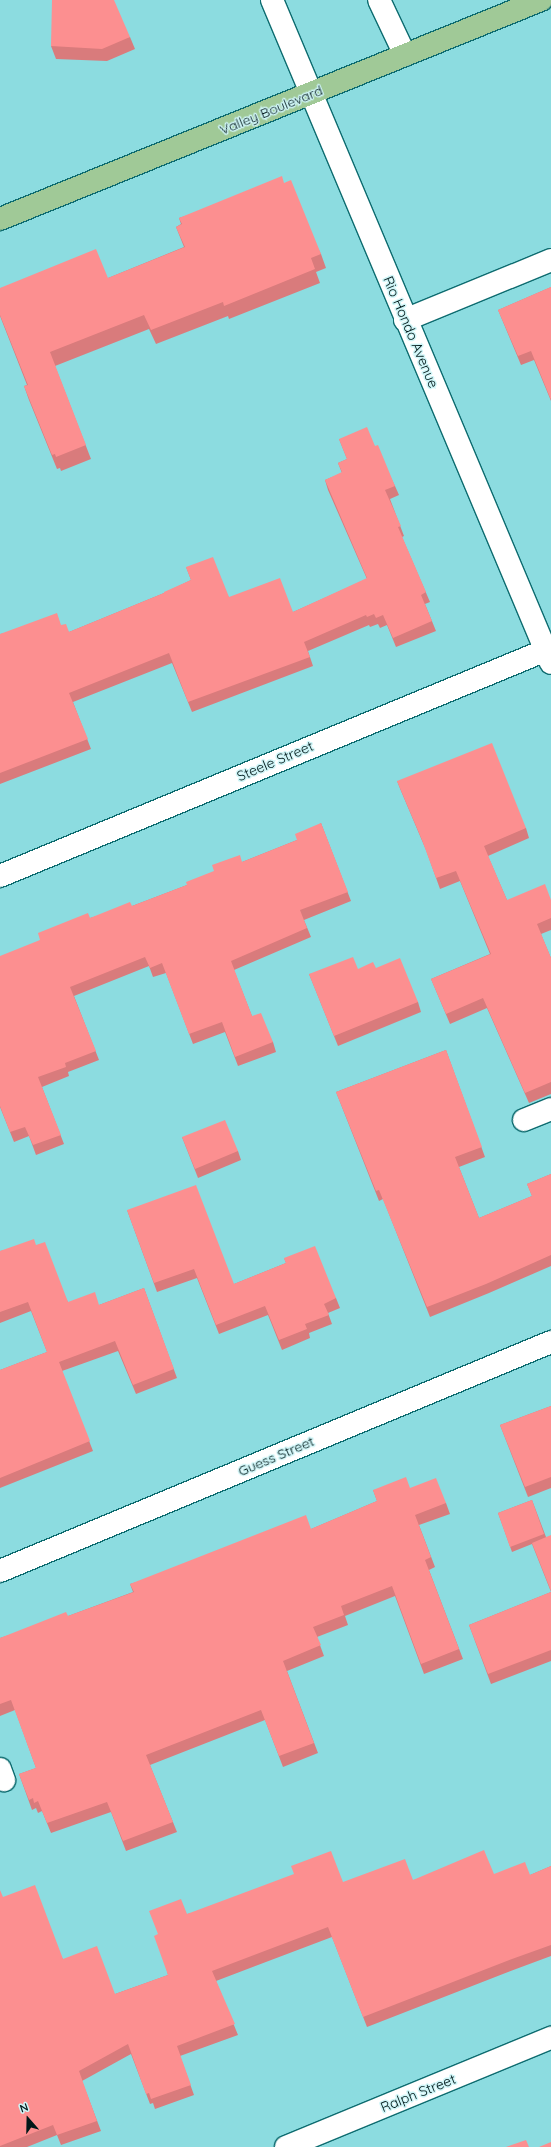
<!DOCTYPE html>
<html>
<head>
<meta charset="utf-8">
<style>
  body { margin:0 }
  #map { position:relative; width:551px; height:2147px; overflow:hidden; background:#8cdce0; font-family:Quicksand,sans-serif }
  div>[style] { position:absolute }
  .roads { filter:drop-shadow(1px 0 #0e6c70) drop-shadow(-1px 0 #0e6c70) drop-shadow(0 1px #0e6c70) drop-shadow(0 -1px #0e6c70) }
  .minor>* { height:22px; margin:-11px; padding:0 11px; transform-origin:11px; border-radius:11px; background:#fff }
  .major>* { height:22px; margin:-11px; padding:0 11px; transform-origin:11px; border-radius:11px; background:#a0c997 }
  .wall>* { inset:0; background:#d97b7c }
  .building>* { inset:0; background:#fc8f90 }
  span { translate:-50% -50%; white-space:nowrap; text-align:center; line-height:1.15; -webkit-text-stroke:3px #cff5f7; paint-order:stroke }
  .street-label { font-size:14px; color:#011819 }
  .north { position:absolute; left:8px; top:2099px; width:40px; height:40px; -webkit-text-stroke:3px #cff5f7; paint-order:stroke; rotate:340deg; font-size:11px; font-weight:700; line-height:16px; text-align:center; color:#011819 }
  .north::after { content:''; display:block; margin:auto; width:14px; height:18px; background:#011819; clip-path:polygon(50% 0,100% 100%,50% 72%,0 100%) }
</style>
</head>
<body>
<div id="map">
  <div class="roads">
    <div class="minor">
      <i style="left:272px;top:0;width:719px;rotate:67.18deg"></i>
      <i style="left:379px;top:0;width:61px;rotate:64.7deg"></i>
      <i style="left:405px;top:320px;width:158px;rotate:-22.3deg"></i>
      <i style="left:0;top:876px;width:596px;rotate:-22.48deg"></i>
      <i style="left:524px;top:1120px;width:29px;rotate:-22deg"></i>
      <i style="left:0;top:1571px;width:597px;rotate:-22.57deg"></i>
      <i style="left:0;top:1769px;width:12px;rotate:70deg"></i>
      <i style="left:286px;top:2147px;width:287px;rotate:-22.4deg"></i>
    </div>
    <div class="major">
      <i style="left:0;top:219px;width:584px;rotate:-22.04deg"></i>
    </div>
  </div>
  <div class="wall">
    <i style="clip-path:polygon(130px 37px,135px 49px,107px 61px,56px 59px,51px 46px)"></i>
    <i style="clip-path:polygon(284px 183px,321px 254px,326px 268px,316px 272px,320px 283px,229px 319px,228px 316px,156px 344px,149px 329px,55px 366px,91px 459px,61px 471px,60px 468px,57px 469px,29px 400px,24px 386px,27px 385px,0 316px,0 288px,108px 278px,184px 247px,176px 227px,181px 224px,179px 218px)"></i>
    <i style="clip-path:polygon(551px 287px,551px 401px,534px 360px,521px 365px,498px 310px)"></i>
    <i style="clip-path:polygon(339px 439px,375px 446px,395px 486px,399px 495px,390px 499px,404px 536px,402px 537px,430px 602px,425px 604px,436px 631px,396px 647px,387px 625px,380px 628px,378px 624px,370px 627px,369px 625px,308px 651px,313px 666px,192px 712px,172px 663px,73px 702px,91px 749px,0 784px,0 634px,61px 625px,69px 632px,164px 593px,191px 580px,186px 567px,229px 597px,293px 612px,367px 579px,328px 490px,325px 480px,342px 473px,338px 463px,347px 459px)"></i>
    <i style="clip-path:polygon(397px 781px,526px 828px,529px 838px,488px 856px,507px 900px,551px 900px,551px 930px,541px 934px,551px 958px,551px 1094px,529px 1103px,487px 1008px,450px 1024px,431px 979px,490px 954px,460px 881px,440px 889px,426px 850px,401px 791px)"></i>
    <i style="clip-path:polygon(321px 823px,351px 901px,304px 920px,311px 937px,234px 970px,252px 1016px,273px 1042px,276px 1052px,238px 1066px,225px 1032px,193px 1044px,166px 973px,153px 977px,149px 966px,74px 996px,99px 1060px,68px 1072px,69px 1076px,42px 1087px,64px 1144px,36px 1155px,29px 1136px,14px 1142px,0 1107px,40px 940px,90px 918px,132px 906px,187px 885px,242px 862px,297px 840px)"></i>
    <i style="clip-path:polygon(376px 968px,418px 1002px,421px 1012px,338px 1046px,309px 974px)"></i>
    <i style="clip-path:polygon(446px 1050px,485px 1157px,459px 1167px,479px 1218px,532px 1196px,527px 1184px,551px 1174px,551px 1266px,489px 1293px,430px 1317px,383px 1199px,379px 1201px,336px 1092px)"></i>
    <i style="clip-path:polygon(182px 1137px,238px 1151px,241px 1160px,198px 1178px)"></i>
    <i style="clip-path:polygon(127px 1210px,234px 1284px,286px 1263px,284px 1258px,336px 1298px,340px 1308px,328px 1313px,332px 1324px,309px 1333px,310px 1338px,282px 1350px,268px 1315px,219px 1334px,197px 1278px,157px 1292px)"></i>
    <i style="clip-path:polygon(36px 1245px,68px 1302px,99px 1305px,144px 1288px,177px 1378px,136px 1394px,118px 1351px,62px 1371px,93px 1451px,0 1488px,0 1370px,47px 1352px,31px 1311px,0 1323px,0 1251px)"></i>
    <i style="clip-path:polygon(551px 1406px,551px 1488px,528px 1497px,500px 1425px)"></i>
    <i style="clip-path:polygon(410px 1488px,446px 1503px,450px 1514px,419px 1525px,435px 1567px,429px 1570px,463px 1659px,424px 1674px,395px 1596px,345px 1616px,348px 1625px,317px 1637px,324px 1656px,287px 1671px,318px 1753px,283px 1767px,265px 1720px,150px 1765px,177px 1832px,126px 1851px,111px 1812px,51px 1833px,42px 1811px,38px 1813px,36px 1808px,32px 1810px,19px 1774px,36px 1768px,15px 1710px,0 1716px,0 1638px,68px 1616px,133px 1592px,130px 1584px,311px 1529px,377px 1501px,373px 1490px)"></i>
    <i style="clip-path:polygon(532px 1500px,546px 1537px,551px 1592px,532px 1544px,512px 1552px,498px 1513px)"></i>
    <i style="clip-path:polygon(551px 1592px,551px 1661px,491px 1684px,469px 1625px)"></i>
    <i style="clip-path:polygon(551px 1866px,551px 1956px,516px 1969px,367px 2027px,332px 1937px,216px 1981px,238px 2035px,180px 2056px,194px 2095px,155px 2109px,153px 2103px,150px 2104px,131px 2054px,82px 2081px,101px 2131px,61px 2145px,57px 2135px,27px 2147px,0 2147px,0 2017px,3px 1897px,63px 1959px,115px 1994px,168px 1975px,158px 1934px,187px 1914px,343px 1882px,413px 1880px,494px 1874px,530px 1875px)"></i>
  </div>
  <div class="building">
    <i style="clip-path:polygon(52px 0,114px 0,130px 37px,102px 49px,51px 46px)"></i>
    <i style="clip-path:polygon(282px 176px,284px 183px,291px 180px,321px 254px,311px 258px,315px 269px,224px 306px,223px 302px,151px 330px,144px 315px,50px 352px,86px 445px,56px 457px,55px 454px,52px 455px,24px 386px,28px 385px,0 315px,0 288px,96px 249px,108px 278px,185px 247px,176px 227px,182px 224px,179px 218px)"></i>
    <i style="clip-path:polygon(551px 287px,551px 400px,531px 351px,518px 356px,498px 310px)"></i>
    <i style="clip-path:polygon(367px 427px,375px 446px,378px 445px,395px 486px,385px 490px,401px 526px,398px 527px,426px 592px,421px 595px,432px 621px,393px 638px,383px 615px,376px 618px,374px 614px,367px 617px,366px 615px,304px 642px,310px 657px,188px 702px,169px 653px,69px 693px,88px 739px,0 773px,0 634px,57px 613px,61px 625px,66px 624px,69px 632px,164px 593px,164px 592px,191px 580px,186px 567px,213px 557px,229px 597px,280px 578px,293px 612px,367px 578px,325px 480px,342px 472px,338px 463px,347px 459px,339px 439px)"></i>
    <i style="clip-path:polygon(492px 743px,526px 828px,484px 846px,507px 900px,545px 884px,551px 900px,551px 918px,537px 924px,551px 958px,551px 1082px,525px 1093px,483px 998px,446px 1014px,431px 979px,491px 954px,456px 871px,436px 878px,422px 840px,397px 781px)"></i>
    <i style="clip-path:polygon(321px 823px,348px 892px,300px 910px,307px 928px,231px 961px,252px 1016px,261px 1013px,273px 1042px,235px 1057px,222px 1022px,189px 1034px,162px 963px,150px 968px,145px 957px,70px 987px,96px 1051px,65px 1063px,66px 1067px,38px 1077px,61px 1135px,33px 1145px,25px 1127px,10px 1132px,0 1106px,0 956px,40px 940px,38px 933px,88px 913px,90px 918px,130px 902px,132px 906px,187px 885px,186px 882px,214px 871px,212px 865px,240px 855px,242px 862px,297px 840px,295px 834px)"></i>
    <i style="clip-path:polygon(353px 957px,358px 969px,373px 962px,376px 968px,400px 958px,418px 1002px,334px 1036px,309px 974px)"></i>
    <i style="clip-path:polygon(446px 1050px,482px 1147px,455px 1157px,479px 1218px,532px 1196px,527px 1184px,551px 1174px,551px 1255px,486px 1284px,427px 1307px,379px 1190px,376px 1191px,336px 1092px)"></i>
    <i style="clip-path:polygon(225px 1120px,238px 1151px,195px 1169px,182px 1137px)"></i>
    <i style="clip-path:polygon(196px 1185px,234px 1284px,286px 1263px,284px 1258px,315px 1246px,336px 1298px,324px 1304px,329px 1315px,305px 1324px,307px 1329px,279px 1340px,265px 1306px,216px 1325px,194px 1269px,154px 1283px,127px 1210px)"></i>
    <i style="clip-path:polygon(34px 1239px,36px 1245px,45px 1242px,68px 1302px,95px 1292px,99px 1305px,144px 1288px,174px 1369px,133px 1385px,115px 1341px,59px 1362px,90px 1441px,0 1478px,0 1370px,47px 1352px,28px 1302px,0 1312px,0 1251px)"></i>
    <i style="clip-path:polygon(551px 1406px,551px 1477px,525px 1487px,500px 1425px)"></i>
    <i style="clip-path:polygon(406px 1477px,410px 1488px,436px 1478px,446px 1503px,415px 1515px,431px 1557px,425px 1560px,459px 1649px,421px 1664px,392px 1586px,341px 1606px,344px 1615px,313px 1627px,321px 1645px,283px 1661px,314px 1743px,279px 1756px,261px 1710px,146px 1755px,173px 1822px,123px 1841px,107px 1802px,47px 1823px,38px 1801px,34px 1803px,33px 1798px,29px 1800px,19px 1774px,36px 1768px,11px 1700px,0 1704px,0 1638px,66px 1612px,68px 1616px,134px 1592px,130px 1584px,306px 1515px,311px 1529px,377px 1501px,373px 1490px)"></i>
    <i style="clip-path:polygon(532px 1500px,544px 1534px,510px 1547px,498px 1513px)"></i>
    <i style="clip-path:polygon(551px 1535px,551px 1591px,532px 1543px)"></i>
    <i style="clip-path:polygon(551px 1592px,551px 1650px,488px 1674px,469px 1625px)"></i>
    <i style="clip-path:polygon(484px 1850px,494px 1874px,525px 1862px,530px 1875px,551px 1866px,551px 1945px,512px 1959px,363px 2017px,328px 1927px,212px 1971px,235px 2024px,177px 2046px,191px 2085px,151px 2099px,149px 2093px,146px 2094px,128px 2044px,79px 2071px,97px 2121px,57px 2135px,53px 2125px,0 2146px,0 1890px,3px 1897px,35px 1885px,63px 1959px,97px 1946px,115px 1994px,168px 1975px,154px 1936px,158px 1934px,149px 1911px,181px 1899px,187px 1914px,294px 1874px,291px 1866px,331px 1851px,343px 1882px,405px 1859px,413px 1880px)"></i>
    <i style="clip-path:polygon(526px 2140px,529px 2147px,506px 2147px)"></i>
    <i style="clip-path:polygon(551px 2142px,551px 2147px,539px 2147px)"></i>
  </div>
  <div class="street-label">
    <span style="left:271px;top:110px;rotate:-22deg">Valley Boulevard</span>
    <span style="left:411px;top:332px;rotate:67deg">Rio Hondo Avenue</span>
    <span style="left:275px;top:761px;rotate:-23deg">Steele Street</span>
    <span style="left:276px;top:1456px;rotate:-23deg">Guess Street</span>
    <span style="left:418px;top:2093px;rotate:-22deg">Ralph Street</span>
  </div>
  <div class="north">N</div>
</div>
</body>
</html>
